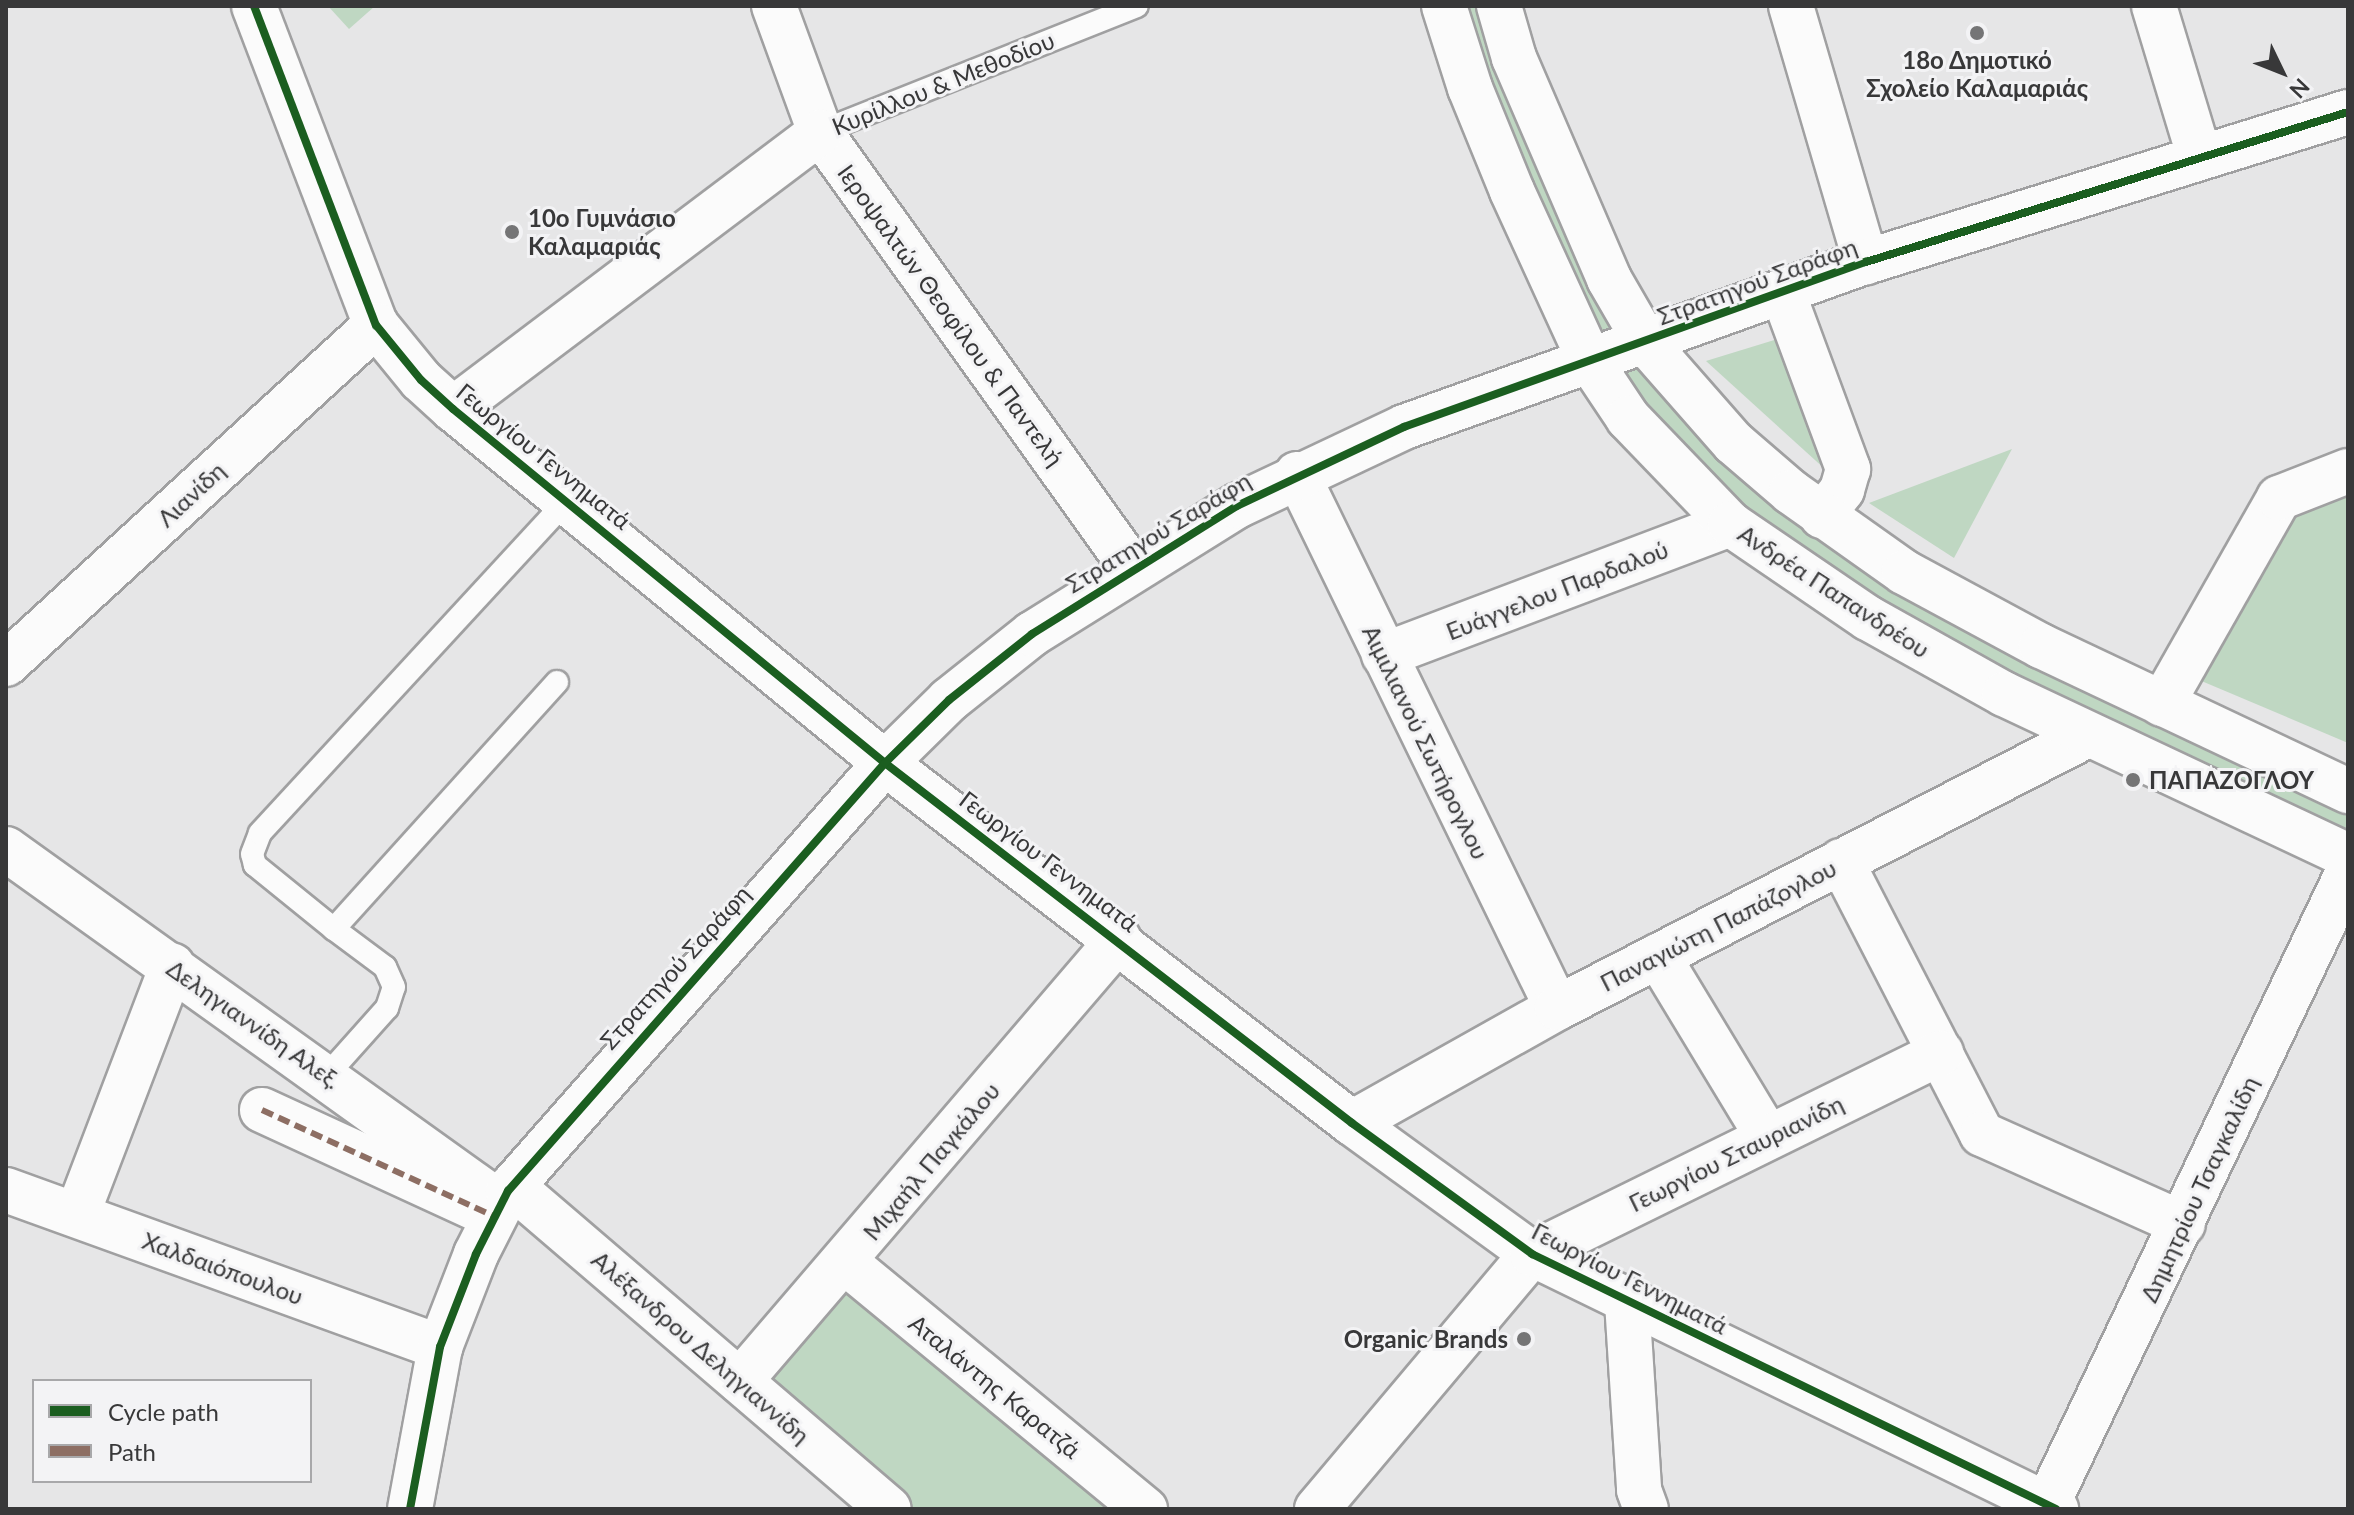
<!DOCTYPE html>
<html>
<head>
<meta charset="utf-8">
<style>
  body { margin:0 }
  #map { position:relative; width:2354px; height:1515px; overflow:hidden; background:#e6e6e7; font-family:Lato,sans-serif }
  div>[style] { position:absolute }
  .green>* { inset:0; background:#bfd7c2 }
  .roads { filter:drop-shadow(2px 0 #a0a0a1) drop-shadow(-2px 0 #a0a0a1) drop-shadow(0 2px #a0a0a1) drop-shadow(0 -2px #a0a0a1) }
  .lane>* { height:22px; margin:-11px; padding:0 11px; transform-origin:11px; border-radius:11px; background:#fbfbfb }
  .street>* { height:44px; margin:-22px; padding:0 22px; transform-origin:22px; border-radius:22px; background:#fbfbfb }
  .secondary>* { height:44px; margin:-22px; padding:0 22px; transform-origin:22px; border-radius:22px; background:#fbfbfb }
  .quiet>* { height:6px; margin-top:-3px; transform-origin:0; background:repeating-linear-gradient(90deg,#8d6e63 0 12px,transparent 0 18px) }
  .cycleway>* { height:8px; margin:-4px; padding:0 4px; transform-origin:4px; border-radius:4px; background:#1b5e20 }
  .dots>* { width:22px; height:22px; translate:-50% -50%; box-sizing:border-box; border:4px solid #f3f3f5; border-radius:50% }
  span { translate:-50% -50%; white-space:nowrap; text-align:center; line-height:1.15; -webkit-text-stroke:6px #f3f3f5; paint-order:stroke }
  .poi-label { font-size:24px; color:#383839; font-weight:700 }
  .left { translate:0 -50%; text-align:left }
  .right { translate:-100% -50%; text-align:right }
  .street-label { font-size:24px; color:#383839 }
  .frame { position:absolute; inset:0; border:8px solid #383839; pointer-events:none }
  .legend { position:absolute; left:32px; top:1379px; width:280px; height:104px; box-sizing:border-box; background:#f3f3f5; border:2px solid #a8a8aa; margin:0; padding:10px 14px; list-style:none; font-size:24px; color:#383839 }
  .legend li { display:flex; align-items:center; gap:16px; height:40px }
  .legend b { width:40px; border:2px solid #a8a8aa }
  .north { position:absolute; left:2242px; top:32px; width:80px; height:80px; -webkit-text-stroke:6px #f3f3f5; paint-order:stroke; rotate:133deg; font-size:22px; font-weight:700; line-height:32px; text-align:center; color:#383839 }
  .north::after { content:''; display:block; margin:auto; width:28px; height:36px; background:#383839; clip-path:polygon(50% 0,100% 100%,50% 72%,0 100%) }
</style>
</head>
<body>
<div id="map">
  <div class="green">
    <i style="clip-path:polygon(328px 6px,375px 6px,349px 29px)"></i>
    <i style="clip-path:polygon(1444px 6px,1499px 6px,1609px 279px,1791px 492px,2348px 791px,2348px 856px,1937px 658px,1628px 418px)"></i>
    <i style="clip-path:polygon(1791px 335px,1837px 480px,1706px 361px)"></i>
    <i style="clip-path:polygon(2012px 449px,1954px 558px,1869px 503px)"></i>
    <i style="clip-path:polygon(2348px 490px,2348px 743px,2192px 677px,2279px 515px)"></i>
    <i style="clip-path:polygon(850px 1279px,1120px 1509px,911px 1509px,758px 1381px)"></i>
  </div>
  <div class="roads">
    <div class="lane">
      <i style="left:820px;top:132px;width:341px;rotate:-21.7deg"></i>
      <i style="left:557px;top:682px;width:333px;rotate:132.1deg"></i>
      <i style="left:334px;top:929px;width:102px;rotate:-141deg"></i>
      <i style="left:255px;top:865px;width:11px;rotate:-105deg"></i>
      <i style="left:252px;top:854px;width:22px;rotate:-69deg"></i>
      <i style="left:260px;top:833px;width:454px;rotate:-47.3deg"></i>
      <i style="left:327px;top:1075px;width:90px;rotate:-48.2deg"></i>
      <i style="left:387px;top:1008px;width:22px;rotate:-72deg"></i>
      <i style="left:394px;top:987px;width:22px;rotate:-114deg"></i>
      <i style="left:385px;top:967px;width:64px;rotate:-143.3deg"></i>
    </div>
    <div class="street">
      <i style="left:254px;top:6px;width:342px;rotate:69.1deg"></i>
      <i style="left:376px;top:325px;width:71px;rotate:50.7deg"></i>
      <i style="left:421px;top:380px;width:43px;rotate:42.2deg"></i>
      <i style="left:453px;top:409px;width:559px;rotate:39.33deg"></i>
      <i style="left:885px;top:763px;width:590px;rotate:37.63deg"></i>
      <i style="left:1352px;top:1123px;width:223px;rotate:36deg"></i>
      <i style="left:1532px;top:1254px;width:583px;rotate:25.95deg"></i>
      <i style="left:774px;top:6px;width:134px;rotate:69.9deg"></i>
      <i style="left:820px;top:132px;width:536px;rotate:54.41deg"></i>
      <i style="left:1444px;top:6px;width:86px;rotate:72.4deg"></i>
      <i style="left:1470px;top:88px;width:111px;rotate:67.8deg"></i>
      <i style="left:1512px;top:191px;width:187px;rotate:65.4deg"></i>
      <i style="left:1499px;top:6px;width:54px;rotate:73.9deg"></i>
      <i style="left:1514px;top:58px;width:241px;rotate:66.7deg"></i>
      <i style="left:1609px;top:279px;width:74px;rotate:60deg"></i>
      <i style="left:1791px;top:6px;width:267px;rotate:73.7deg"></i>
      <i style="left:2154px;top:6px;width:156px;rotate:73.2deg"></i>
      <i style="left:1783px;top:293px;width:188px;rotate:69.7deg"></i>
      <i style="left:1848px;top:469px;width:22px;rotate:106deg"></i>
      <i style="left:1842px;top:490px;width:33px;rotate:128deg"></i>
      <i style="left:453px;top:409px;width:460px;rotate:-37deg"></i>
      <i style="left:1297px;top:474px;width:594px;rotate:64.04deg"></i>
      <i style="left:1384px;top:655px;width:370px;rotate:-20.7deg"></i>
      <i style="left:6px;top:664px;width:502px;rotate:-42.5deg"></i>
      <i style="left:2162px;top:704px;width:237px;rotate:-60.4deg"></i>
      <i style="left:2279px;top:498px;width:74px;rotate:-21.4deg"></i>
      <i style="left:6px;top:849px;width:608px;rotate:35.63deg"></i>
      <i style="left:1841px;top:861px;width:307px;rotate:62.7deg"></i>
      <i style="left:1982px;top:1134px;width:220px;rotate:24.1deg"></i>
      <i style="left:1658px;top:956px;width:210px;rotate:58.8deg"></i>
      <i style="left:262px;top:1110px;width:237px;rotate:24.7deg"></i>
      <i style="left:1352px;top:1123px;width:235px;rotate:-29.3deg"></i>
      <i style="left:1557px;top:1008px;width:597px;rotate:-27.21deg"></i>
      <i style="left:512px;top:1186px;width:496px;rotate:40.6deg"></i>
      <i style="left:6px;top:1190px;width:462px;rotate:19.9deg"></i>
      <i style="left:77px;top:1215px;width:267px;rotate:-69.1deg"></i>
      <i style="left:845px;top:1262px;width:389px;rotate:39.5deg"></i>
      <i style="left:1627px;top:1302px;width:188px;rotate:86.3deg"></i>
      <i style="left:1639px;top:1490px;width:20px;rotate:70deg"></i>
      <i style="left:740px;top:1381px;width:582px;rotate:-49.39deg"></i>
      <i style="left:2047px;top:1505px;width:701px;rotate:-64.57deg"></i>
      <i style="left:1317px;top:1509px;width:334px;rotate:-49.9deg"></i>
      <i style="left:1532px;top:1254px;width:456px;rotate:-26.2deg"></i>
    </div>
    <div class="secondary">
      <i style="left:1646px;top:343px;width:133px;rotate:48.7deg"></i>
      <i style="left:1734px;top:443px;width:75px;rotate:40.7deg"></i>
      <i style="left:1791px;top:492px;width:138px;rotate:35.3deg"></i>
      <i style="left:1904px;top:572px;width:156px;rotate:28.4deg"></i>
      <i style="left:2041px;top:646px;width:340px;rotate:25.3deg"></i>
      <i style="left:1590px;top:361px;width:69px;rotate:56.3deg"></i>
      <i style="left:1628px;top:418px;width:147px;rotate:46.1deg"></i>
      <i style="left:1730px;top:524px;width:167px;rotate:34.3deg"></i>
      <i style="left:1868px;top:618px;width:156px;rotate:29.2deg"></i>
      <i style="left:2004px;top:694px;width:380px;rotate:25.2deg"></i>
      <i style="left:410px;top:1509px;width:165px;rotate:-79.5deg"></i>
      <i style="left:440px;top:1347px;width:100px;rotate:-68.8deg"></i>
      <i style="left:476px;top:1254px;width:71px;rotate:-63.1deg"></i>
      <i style="left:508px;top:1191px;width:570px;rotate:-48.63deg"></i>
      <i style="left:885px;top:763px;width:90px;rotate:-44.5deg"></i>
      <i style="left:949px;top:700px;width:106px;rotate:-38.5deg"></i>
      <i style="left:1032px;top:634px;width:242px;rotate:-32deg"></i>
      <i style="left:1237px;top:506px;width:185px;rotate:-25.3deg"></i>
      <i style="left:1404px;top:427px;width:491px;rotate:-19.7deg"></i>
      <i style="left:1866px;top:262px;width:505px;rotate:-17.29deg"></i>
    </div>
  </div>
  <div class="quiet">
    <i style="left:262px;top:1110px;width:254px;rotate:24.6deg"></i>
  </div>
  <div class="cycleway">
    <i style="left:254px;top:6px;width:342px;rotate:69.1deg"></i>
    <i style="left:376px;top:325px;width:71px;rotate:50.7deg"></i>
    <i style="left:421px;top:380px;width:43px;rotate:42.2deg"></i>
    <i style="left:453px;top:409px;width:559px;rotate:39.33deg"></i>
    <i style="left:885px;top:763px;width:590px;rotate:37.63deg"></i>
    <i style="left:1352px;top:1123px;width:223px;rotate:36deg"></i>
    <i style="left:1532px;top:1254px;width:583px;rotate:25.95deg"></i>
    <i style="left:410px;top:1509px;width:165px;rotate:-79.5deg"></i>
    <i style="left:440px;top:1347px;width:100px;rotate:-68.8deg"></i>
    <i style="left:476px;top:1254px;width:71px;rotate:-63.1deg"></i>
    <i style="left:508px;top:1191px;width:570px;rotate:-48.63deg"></i>
    <i style="left:885px;top:763px;width:90px;rotate:-44.5deg"></i>
    <i style="left:949px;top:700px;width:106px;rotate:-38.5deg"></i>
    <i style="left:1032px;top:634px;width:242px;rotate:-32deg"></i>
    <i style="left:1237px;top:506px;width:185px;rotate:-25.3deg"></i>
    <i style="left:1404px;top:427px;width:491px;rotate:-19.7deg"></i>
    <i style="left:1866px;top:262px;width:505px;rotate:-17.29deg"></i>
  </div>
  <div class="dots">
    <i style="left:1977px;top:33px;background:#757576"></i>
    <i style="left:512px;top:232px;background:#757576"></i>
    <i style="left:2133px;top:780px;background:#757576"></i>
    <i style="left:1524px;top:1339px;background:#757576"></i>
  </div>
  <div class="poi-label">
    <span style="left:1977px;top:74px">18ο Δημοτικό<br>Σχολείο Καλαμαριάς</span>
    <span class="left" style="left:528px;top:232px">10ο Γυμνάσιο<br>Καλαμαριάς</span>
    <span class="left" style="left:2149px;top:780px">ΠΑΠΑΖΟΓΛΟΥ</span>
    <span class="right" style="left:1508px;top:1339px">Organic Brands</span>
  </div>
  <div class="street-label">
    <span style="left:943px;top:83px;rotate:-22deg">Κυρίλλου &amp; Μεθοδίου</span>
    <span style="left:1757px;top:281px;rotate:-20deg">Στρατηγού Σαράφη</span>
    <span style="left:951px;top:315px;rotate:54deg">Ιεροψαλτών Θεοφίλου &amp; Παντελή</span>
    <span style="left:544px;top:456px;rotate:39deg">Γεωργίου Γεννηματά</span>
    <span style="left:191px;top:494px;rotate:-43deg">Λιανίδη</span>
    <span style="left:1158px;top:532px;rotate:-31deg">Στρατηγού Σαράφη</span>
    <span style="left:1557px;top:590px;rotate:-21deg">Ευάγγελου Παρδαλού</span>
    <span style="left:1834px;top:591px;rotate:33deg">Ανδρέα Παπανδρέου</span>
    <span style="left:1426px;top:742px;rotate:64deg">Αιμιλιανού Σωτήρογλου</span>
    <span style="left:1049px;top:861px;rotate:37deg">Γεωργίου Γεννηματά</span>
    <span style="left:1718px;top:925px;rotate:-27deg">Παναγιώτη Παπάζογλου</span>
    <span style="left:675px;top:967px;rotate:-48deg">Στρατηγού Σαράφη</span>
    <span style="left:254px;top:1024px;rotate:35deg">Δεληγιαννίδη Αλεξ.</span>
    <span style="left:1736px;top:1153px;rotate:-26deg">Γεωργίου Σταυριανίδη</span>
    <span style="left:931px;top:1161px;rotate:-50deg">Μιχαήλ Παγκάλου</span>
    <span style="left:2199px;top:1189px;rotate:-65deg">Δημητρίου Τσαγκαλίδη</span>
    <span style="left:223px;top:1268px;rotate:20deg">Χαλδαιόπουλου</span>
    <span style="left:1630px;top:1278px;rotate:27deg">Γεωργίου Γεννηματά</span>
    <span style="left:701px;top:1347px;rotate:41deg">Αλέξανδρου Δεληγιαννίδη</span>
    <span style="left:995px;top:1386px;rotate:39deg">Αταλάντης Καρατζά</span>
  </div>
  <div class="frame"></div>
  <ul class="legend">
  <li><b style="height:10px;background:#1b5e20"></b>Cycle path</li>
  <li><b style="height:10px;background:#8d6e63"></b>Path</li>
  </ul>
  <div class="north">N</div>
</div>
</body>
</html>
